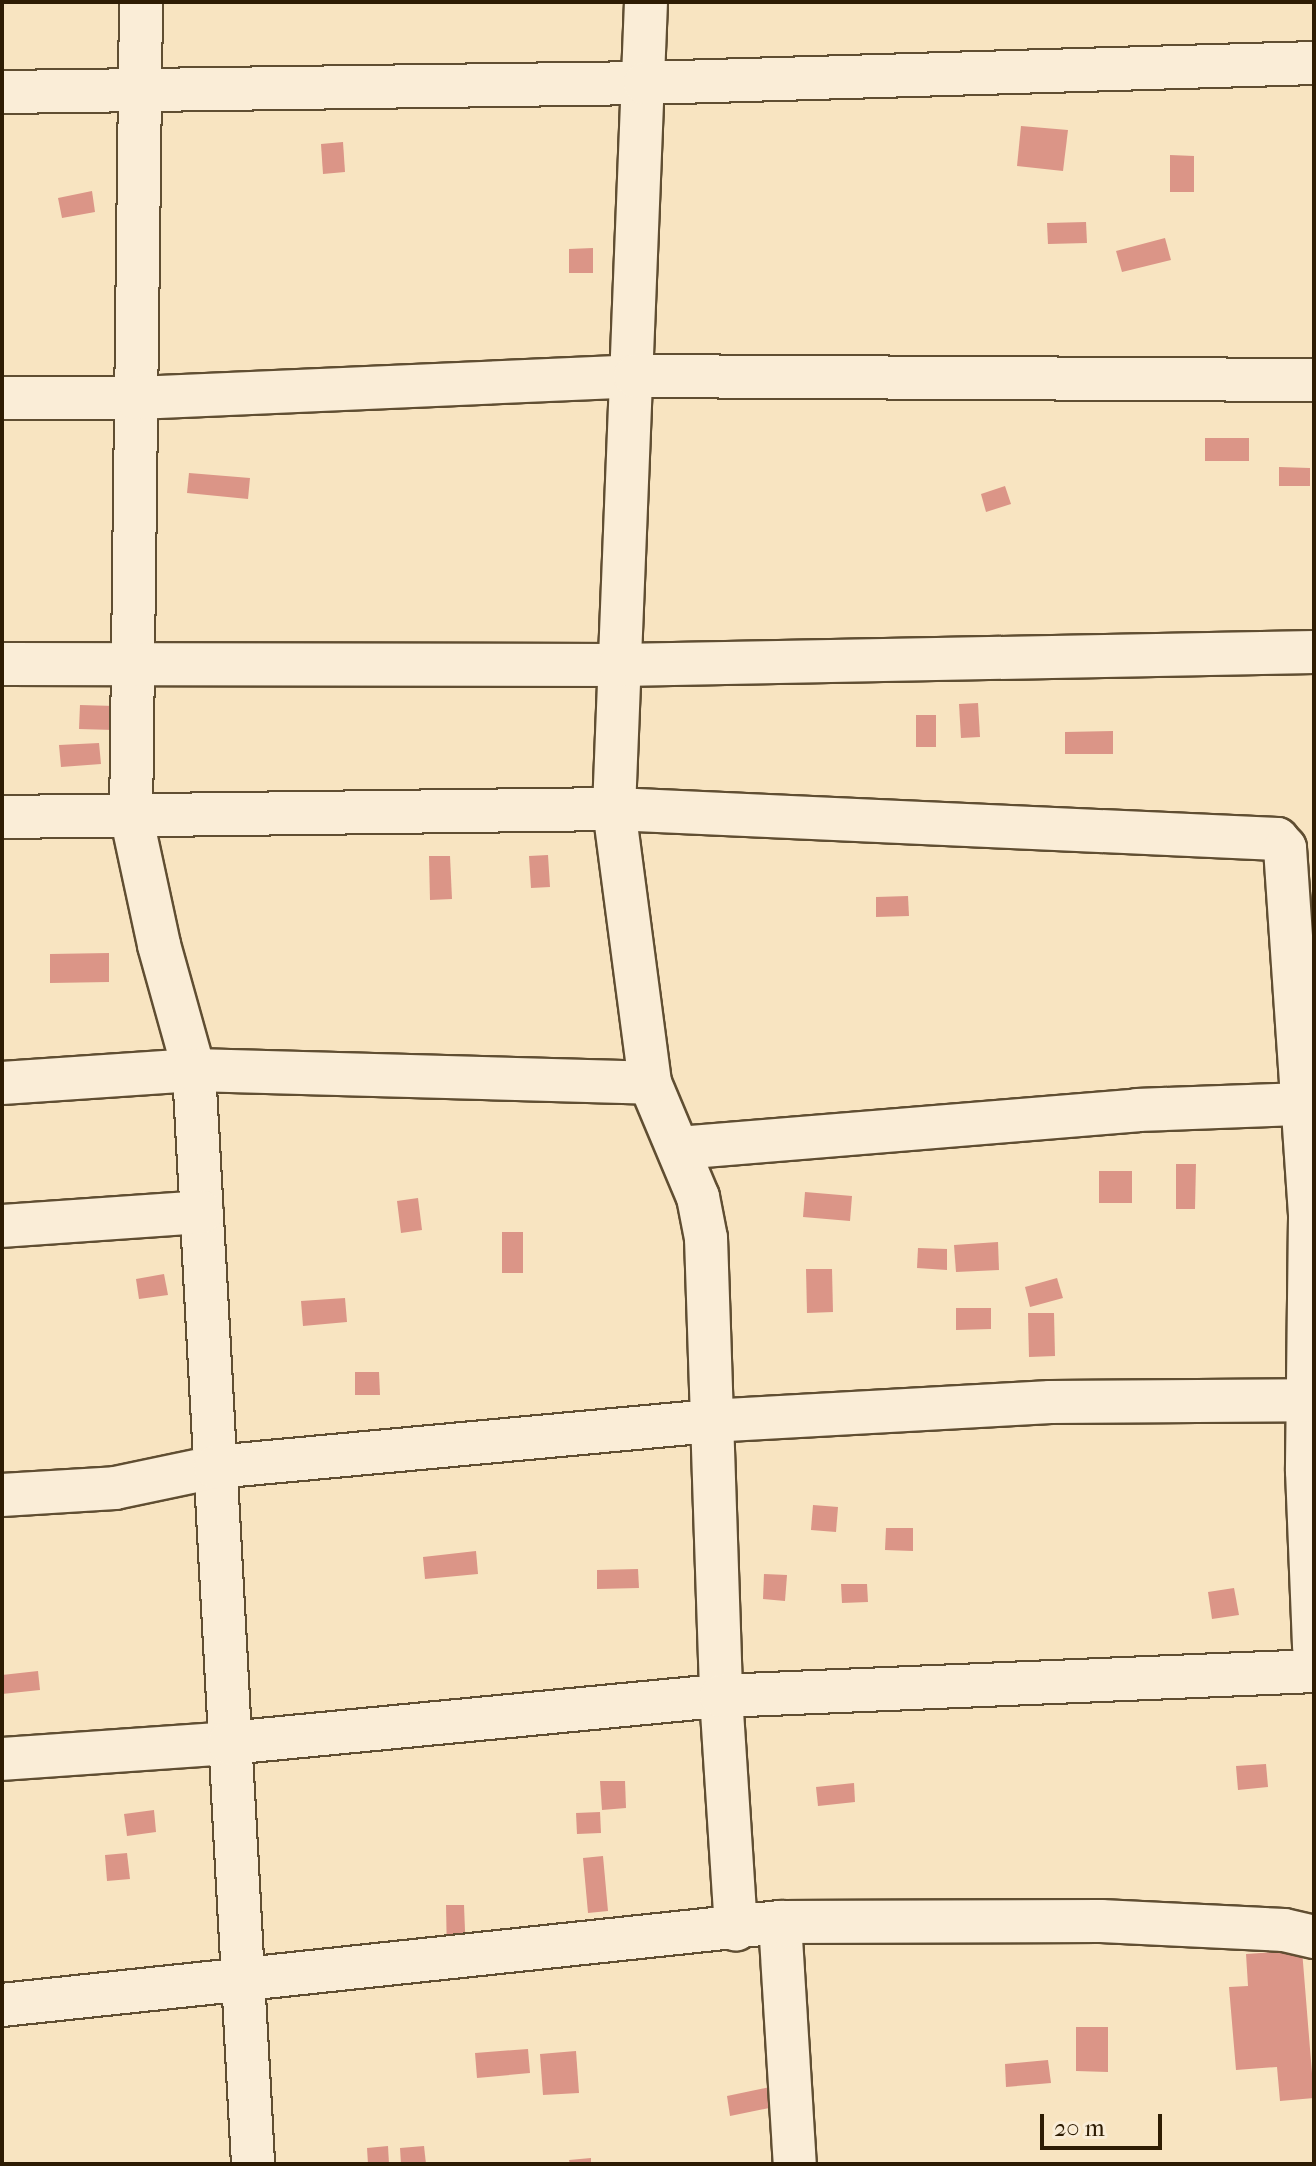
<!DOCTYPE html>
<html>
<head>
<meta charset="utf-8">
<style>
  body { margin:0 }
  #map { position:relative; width:1316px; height:2166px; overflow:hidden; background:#f8e4c1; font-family:"IM FELL French Canon",serif }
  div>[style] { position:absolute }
  .building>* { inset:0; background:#db9587 }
  .roads { filter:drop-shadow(2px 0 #604e32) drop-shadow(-2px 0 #604e32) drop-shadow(0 2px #604e32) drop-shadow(0 -2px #604e32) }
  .street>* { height:42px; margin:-21px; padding:0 21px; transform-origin:21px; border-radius:21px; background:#faedd7 }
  span { translate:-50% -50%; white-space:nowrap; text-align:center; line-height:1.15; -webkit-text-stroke:7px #faedd7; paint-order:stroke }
  .frame { position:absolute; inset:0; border:4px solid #2e1c03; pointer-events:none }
  .scale { position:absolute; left:1040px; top:2114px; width:122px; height:36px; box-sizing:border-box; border:4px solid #2e1c03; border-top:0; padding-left:10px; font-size:24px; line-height:28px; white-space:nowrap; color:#2e1c03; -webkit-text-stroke:6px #faedd7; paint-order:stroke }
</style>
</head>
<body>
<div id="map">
  <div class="building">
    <i style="clip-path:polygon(1021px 126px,1068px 130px,1063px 171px,1017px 166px)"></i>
    <i style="clip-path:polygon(343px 142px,345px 172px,323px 174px,321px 144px)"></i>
    <i style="clip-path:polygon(1170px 155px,1194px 156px,1194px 192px,1170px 192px)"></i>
    <i style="clip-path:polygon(92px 191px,95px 212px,62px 218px,58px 198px)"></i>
    <i style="clip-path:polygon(1086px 222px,1087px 243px,1048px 244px,1047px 223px)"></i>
    <i style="clip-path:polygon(1165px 238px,1171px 260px,1122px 272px,1116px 251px)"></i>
    <i style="clip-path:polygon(593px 248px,593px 273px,569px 273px,569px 249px)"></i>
    <i style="clip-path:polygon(1205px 438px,1249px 438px,1249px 461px,1205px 461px)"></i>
    <i style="clip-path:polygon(1279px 467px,1310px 468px,1310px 486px,1279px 486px)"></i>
    <i style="clip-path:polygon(189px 473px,250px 478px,248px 499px,187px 493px)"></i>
    <i style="clip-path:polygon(1005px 486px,1011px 504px,986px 512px,981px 494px)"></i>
    <i style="clip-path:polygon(978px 703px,980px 737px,961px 738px,959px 704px)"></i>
    <i style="clip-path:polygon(80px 705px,115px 706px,114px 730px,79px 729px)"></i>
    <i style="clip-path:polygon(916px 715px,936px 715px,936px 747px,916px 747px)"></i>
    <i style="clip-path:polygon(1113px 731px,1113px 754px,1065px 754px,1065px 732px)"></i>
    <i style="clip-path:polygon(99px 743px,101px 764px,61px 767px,59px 745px)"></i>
    <i style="clip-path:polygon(548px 855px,550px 887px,531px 888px,529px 856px)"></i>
    <i style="clip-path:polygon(429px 856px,450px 856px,452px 899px,430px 900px)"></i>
    <i style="clip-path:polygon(908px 896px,909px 916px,876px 917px,876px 897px)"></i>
    <i style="clip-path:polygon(109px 953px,109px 982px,50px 983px,50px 954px)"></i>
    <i style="clip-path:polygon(1176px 1164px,1196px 1164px,1195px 1209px,1176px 1209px)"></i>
    <i style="clip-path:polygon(1099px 1171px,1132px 1171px,1132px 1203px,1099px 1203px)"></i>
    <i style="clip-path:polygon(805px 1192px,852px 1196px,850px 1221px,803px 1217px)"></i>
    <i style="clip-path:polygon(418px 1198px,422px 1230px,401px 1233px,397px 1201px)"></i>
    <i style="clip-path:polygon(502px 1232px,523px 1232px,523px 1273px,502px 1273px)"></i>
    <i style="clip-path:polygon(998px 1242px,999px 1270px,956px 1272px,954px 1245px)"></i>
    <i style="clip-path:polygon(918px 1248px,947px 1249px,947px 1270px,917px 1268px)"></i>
    <i style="clip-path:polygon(806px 1269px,832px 1269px,833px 1312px,807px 1313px)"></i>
    <i style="clip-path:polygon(164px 1274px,168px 1295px,139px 1299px,136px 1279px)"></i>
    <i style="clip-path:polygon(1057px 1278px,1063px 1298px,1030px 1307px,1025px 1287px)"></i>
    <i style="clip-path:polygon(345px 1298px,347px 1322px,303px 1326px,301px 1301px)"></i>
    <i style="clip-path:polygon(956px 1308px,991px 1308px,991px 1329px,956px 1330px)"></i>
    <i style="clip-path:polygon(1028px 1313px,1054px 1313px,1055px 1356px,1029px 1357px)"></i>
    <i style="clip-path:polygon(355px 1372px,379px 1372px,380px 1395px,355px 1395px)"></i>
    <i style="clip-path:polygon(813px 1505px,838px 1507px,836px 1532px,811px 1530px)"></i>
    <i style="clip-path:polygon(886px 1528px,913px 1528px,913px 1551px,885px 1550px)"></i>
    <i style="clip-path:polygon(476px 1551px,478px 1574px,425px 1579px,423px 1557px)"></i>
    <i style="clip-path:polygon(638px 1569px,639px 1588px,597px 1589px,597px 1570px)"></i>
    <i style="clip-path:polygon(764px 1574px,787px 1575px,785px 1601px,763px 1599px)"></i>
    <i style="clip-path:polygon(841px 1584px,867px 1584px,868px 1602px,842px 1603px)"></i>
    <i style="clip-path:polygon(1234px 1588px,1239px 1615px,1212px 1619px,1208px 1592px)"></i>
    <i style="clip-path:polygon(38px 1671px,40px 1690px,2px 1694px,2px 1675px)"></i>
    <i style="clip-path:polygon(1266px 1764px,1268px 1787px,1238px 1790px,1236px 1766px)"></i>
    <i style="clip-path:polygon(600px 1781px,625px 1781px,626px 1808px,602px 1810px)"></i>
    <i style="clip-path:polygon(854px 1783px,855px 1802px,818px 1806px,816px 1787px)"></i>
    <i style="clip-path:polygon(154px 1810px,156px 1832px,127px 1836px,124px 1814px)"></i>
    <i style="clip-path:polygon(600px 1812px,601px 1833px,577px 1834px,576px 1813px)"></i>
    <i style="clip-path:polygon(127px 1853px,130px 1879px,107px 1881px,105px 1855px)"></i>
    <i style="clip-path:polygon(603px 1856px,608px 1911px,588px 1913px,583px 1858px)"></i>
    <i style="clip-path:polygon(446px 1905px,464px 1905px,466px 1956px,447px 1957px)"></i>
    <i style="clip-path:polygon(1302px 1950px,1314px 2098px,1280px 2101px,1277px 2067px,1236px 2070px,1229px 1987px,1248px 1986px,1246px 1954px)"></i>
    <i style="clip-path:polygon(1076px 2027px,1108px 2027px,1108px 2072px,1076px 2071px)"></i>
    <i style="clip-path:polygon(528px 2049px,530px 2073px,477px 2078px,475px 2053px)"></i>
    <i style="clip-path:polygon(576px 2051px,579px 2093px,543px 2095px,540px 2054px)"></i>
    <i style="clip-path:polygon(1048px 2060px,1051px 2083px,1006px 2087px,1005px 2064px)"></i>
    <i style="clip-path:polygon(770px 2087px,774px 2107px,730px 2116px,727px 2096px)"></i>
    <i style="clip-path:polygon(388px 2146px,389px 2164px,368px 2164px,367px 2148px)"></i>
    <i style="clip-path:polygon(424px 2146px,426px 2164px,401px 2164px,400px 2148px)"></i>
    <i style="clip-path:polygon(591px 2158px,591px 2164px,570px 2164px,569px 2160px)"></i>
  </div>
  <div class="roads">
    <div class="street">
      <i style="left:141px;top:2px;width:813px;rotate:90.7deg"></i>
      <i style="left:131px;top:815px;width:133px;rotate:77.8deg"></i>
      <i style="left:159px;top:945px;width:130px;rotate:74.4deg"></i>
      <i style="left:194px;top:1070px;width:1096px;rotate:86.91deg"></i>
      <i style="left:646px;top:2px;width:808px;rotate:92.27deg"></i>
      <i style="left:614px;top:809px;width:276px;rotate:82.5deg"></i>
      <i style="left:650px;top:1083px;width:124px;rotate:67.2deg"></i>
      <i style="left:698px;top:1197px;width:42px;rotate:79deg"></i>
      <i style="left:706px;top:1238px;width:458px;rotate:88.1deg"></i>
      <i style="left:721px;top:1696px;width:234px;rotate:86.3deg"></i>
      <i style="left:2px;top:92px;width:643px;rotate:-0.8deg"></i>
      <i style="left:645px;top:83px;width:669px;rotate:-1.71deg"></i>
      <i style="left:2px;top:398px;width:134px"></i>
      <i style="left:136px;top:398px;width:499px;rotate:-2.5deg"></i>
      <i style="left:635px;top:376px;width:679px;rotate:0.34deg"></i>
      <i style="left:2px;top:664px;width:618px;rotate:0.09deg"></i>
      <i style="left:620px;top:665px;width:694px;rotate:-1.07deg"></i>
      <i style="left:2px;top:817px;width:612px;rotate:-0.75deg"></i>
      <i style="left:614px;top:809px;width:664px;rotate:2.59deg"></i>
      <i style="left:1277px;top:839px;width:12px;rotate:48deg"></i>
      <i style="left:1285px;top:848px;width:371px;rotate:86.1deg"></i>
      <i style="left:1310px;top:1218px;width:253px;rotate:90.7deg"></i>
      <i style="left:1307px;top:1471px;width:177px;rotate:87.7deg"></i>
      <i style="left:2px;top:1083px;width:192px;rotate:-3.9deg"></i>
      <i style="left:194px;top:1070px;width:456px;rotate:1.6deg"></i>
      <i style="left:679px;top:1148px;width:460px;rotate:-4.7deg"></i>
      <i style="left:1137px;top:1110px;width:167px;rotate:-2.1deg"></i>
      <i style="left:2px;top:1226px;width:200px;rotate:-4deg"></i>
      <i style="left:2px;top:1495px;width:113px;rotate:-3.5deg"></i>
      <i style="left:115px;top:1488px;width:102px;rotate:-11.9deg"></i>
      <i style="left:215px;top:1467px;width:496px;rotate:-5.3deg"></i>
      <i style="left:709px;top:1421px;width:342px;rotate:-3.2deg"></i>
      <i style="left:1050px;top:1402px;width:258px;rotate:-0.4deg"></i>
      <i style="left:2px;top:1759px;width:228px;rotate:-4deg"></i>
      <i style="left:229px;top:1743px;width:494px;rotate:-5.5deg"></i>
      <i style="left:721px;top:1696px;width:594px;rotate:-2.41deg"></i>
      <i style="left:780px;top:1922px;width:242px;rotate:86.5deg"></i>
      <i style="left:2px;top:2005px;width:782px;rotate:-6.09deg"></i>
      <i style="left:780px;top:1922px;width:321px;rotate:-0.2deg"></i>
      <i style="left:1101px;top:1921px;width:183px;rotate:2.8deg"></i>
      <i style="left:1284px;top:1930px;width:31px;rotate:13deg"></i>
    </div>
  </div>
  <div class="frame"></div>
  <div class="scale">20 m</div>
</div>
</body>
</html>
